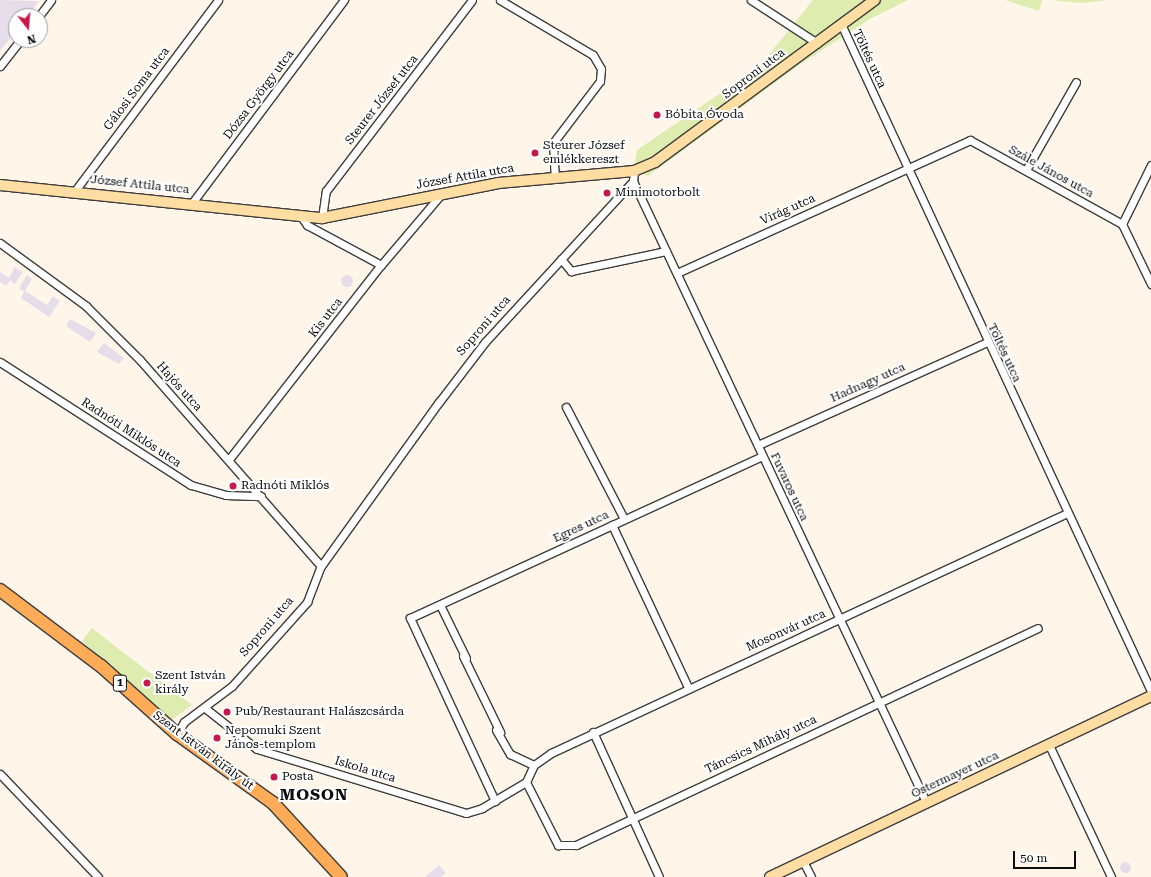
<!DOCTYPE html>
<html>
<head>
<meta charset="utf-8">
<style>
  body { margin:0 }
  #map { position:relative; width:1151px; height:877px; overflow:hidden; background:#fff5e8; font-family:"Roboto Serif",serif }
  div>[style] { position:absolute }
  .industrial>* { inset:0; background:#e6ddeb }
  .round { border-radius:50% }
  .green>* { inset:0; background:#deecaf }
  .roads { filter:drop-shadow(1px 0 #3e3e3e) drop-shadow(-1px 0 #3e3e3e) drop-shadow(0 1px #3e3e3e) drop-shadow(0 -1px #3e3e3e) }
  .street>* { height:7px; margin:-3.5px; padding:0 3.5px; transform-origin:3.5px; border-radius:3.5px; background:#fff }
  .secondary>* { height:10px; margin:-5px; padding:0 5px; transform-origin:5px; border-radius:5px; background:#ffdda3 }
  .primary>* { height:12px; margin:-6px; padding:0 6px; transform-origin:6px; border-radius:6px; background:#ffab58 }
  .dots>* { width:11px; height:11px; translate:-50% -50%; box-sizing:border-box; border:2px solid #fff; border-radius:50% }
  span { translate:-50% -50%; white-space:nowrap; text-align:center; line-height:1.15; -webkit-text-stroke:4px #fff; paint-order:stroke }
  .shield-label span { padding:1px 3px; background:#fff; border:1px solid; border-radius:3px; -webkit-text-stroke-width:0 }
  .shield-label { font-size:11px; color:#0b0b0b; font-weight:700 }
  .street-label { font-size:12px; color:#0b0b0b }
  .poi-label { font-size:12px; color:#0b0b0b }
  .left { translate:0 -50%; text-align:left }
  .district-label { font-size:16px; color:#0b0b0b; font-weight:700; letter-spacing:1px }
  .north { position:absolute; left:8px; top:8px; width:40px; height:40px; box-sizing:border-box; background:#fff; border:1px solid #9d9d9d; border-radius:50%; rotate:163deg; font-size:11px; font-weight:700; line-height:16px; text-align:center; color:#0b0b0b }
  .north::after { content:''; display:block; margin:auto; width:14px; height:18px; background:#c5184d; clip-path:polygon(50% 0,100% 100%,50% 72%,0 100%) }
  .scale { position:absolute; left:1013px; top:851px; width:63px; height:18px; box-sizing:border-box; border:2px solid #0b0b0b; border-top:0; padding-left:5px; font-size:12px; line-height:14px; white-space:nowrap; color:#0b0b0b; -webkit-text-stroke:3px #fff; paint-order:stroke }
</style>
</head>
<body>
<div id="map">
  <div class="industrial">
    <i style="clip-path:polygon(0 0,39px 1px,28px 16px,16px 16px,16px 31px,0 51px)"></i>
    <i style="clip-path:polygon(15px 267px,23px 272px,15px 284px,10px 280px,6px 286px,0 282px,0 272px,9px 278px)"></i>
    <i class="round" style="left:341px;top:275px;width:12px;height:12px"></i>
    <i style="clip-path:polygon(27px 275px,32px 279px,25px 291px,47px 305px,53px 296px,60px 301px,49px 317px,21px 298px,24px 292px,19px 288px)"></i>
    <i style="clip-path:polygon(70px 319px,96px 333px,90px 342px,66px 326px)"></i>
    <i style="clip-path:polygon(104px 343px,124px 358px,119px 364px,97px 352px)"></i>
    <i class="round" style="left:1119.5px;top:861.5px;width:11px;height:11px"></i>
    <i style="clip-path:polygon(439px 865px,446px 873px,441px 877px,425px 877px)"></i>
  </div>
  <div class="green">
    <i style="clip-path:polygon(813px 0,908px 0,870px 19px,799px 65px,648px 176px,634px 171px,637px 150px,759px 67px)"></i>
    <i style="clip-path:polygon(1005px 0,1042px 0,1039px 11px)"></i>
    <i style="clip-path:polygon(1051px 0,1108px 0,1081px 3px)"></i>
    <i style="clip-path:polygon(92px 628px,120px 650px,192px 705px,170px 721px,82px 641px)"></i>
  </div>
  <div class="roads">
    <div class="street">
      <i style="left:500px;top:0;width:108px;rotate:30.6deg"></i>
      <i style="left:593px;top:55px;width:16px;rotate:60deg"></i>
      <i style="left:601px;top:69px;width:12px;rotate:95deg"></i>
      <i style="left:600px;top:81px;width:78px;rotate:127.2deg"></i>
      <i style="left:553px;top:143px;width:35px;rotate:87deg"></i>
      <i style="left:751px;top:0;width:79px;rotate:33.1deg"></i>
      <i style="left:39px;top:16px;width:20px;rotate:-53deg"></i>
      <i style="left:841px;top:24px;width:736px;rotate:65.07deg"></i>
      <i style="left:0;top:66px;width:33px;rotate:-52deg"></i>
      <i style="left:1026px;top:170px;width:101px;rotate:-60.4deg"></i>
      <i style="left:633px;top:181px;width:687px;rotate:64.74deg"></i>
      <i style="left:74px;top:192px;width:240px;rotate:-53.1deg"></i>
      <i style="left:192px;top:203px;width:254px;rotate:-53.2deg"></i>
      <i style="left:302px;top:218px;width:9px;rotate:54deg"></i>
      <i style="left:307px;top:225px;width:84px;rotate:28.4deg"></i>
      <i style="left:322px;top:218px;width:27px;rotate:-82deg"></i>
      <i style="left:326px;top:191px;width:240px;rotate:-52.6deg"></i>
      <i style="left:1122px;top:224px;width:66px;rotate:-63.8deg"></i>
      <i style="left:0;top:243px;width:107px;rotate:36.2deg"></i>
      <i style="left:86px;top:306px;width:76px;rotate:45deg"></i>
      <i style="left:140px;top:360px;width:274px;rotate:48.7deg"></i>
      <i style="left:561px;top:259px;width:16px;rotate:50deg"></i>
      <i style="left:571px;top:271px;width:97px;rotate:-11.9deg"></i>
      <i style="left:677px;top:273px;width:322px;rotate:-24.4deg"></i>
      <i style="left:970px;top:140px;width:174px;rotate:28.9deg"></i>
      <i style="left:1122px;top:224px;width:67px;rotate:64.2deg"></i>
      <i style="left:0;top:362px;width:227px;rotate:32.8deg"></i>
      <i style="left:191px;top:485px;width:36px;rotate:16deg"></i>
      <i style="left:226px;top:495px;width:35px;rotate:2deg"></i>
      <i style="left:566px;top:407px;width:126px;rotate:62.6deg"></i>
      <i style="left:758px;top:445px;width:251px;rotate:-24.2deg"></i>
      <i style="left:230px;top:458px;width:245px;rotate:-52deg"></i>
      <i style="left:381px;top:265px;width:94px;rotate:-49.7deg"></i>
      <i style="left:612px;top:525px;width:179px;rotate:64.9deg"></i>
      <i style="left:440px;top:605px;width:59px;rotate:63.9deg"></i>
      <i style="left:463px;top:656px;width:85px;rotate:64deg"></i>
      <i style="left:205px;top:708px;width:66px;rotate:38.3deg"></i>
      <i style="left:257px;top:749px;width:219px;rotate:17deg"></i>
      <i style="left:466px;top:813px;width:17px;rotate:-17deg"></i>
      <i style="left:482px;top:808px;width:51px;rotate:-30.6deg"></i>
      <i style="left:496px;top:730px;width:28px;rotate:60deg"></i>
      <i style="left:510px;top:754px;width:26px;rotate:25deg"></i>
      <i style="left:593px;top:732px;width:159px;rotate:65.5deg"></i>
      <i style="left:177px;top:734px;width:14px;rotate:-60deg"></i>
      <i style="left:184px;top:722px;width:60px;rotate:-36.9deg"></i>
      <i style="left:232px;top:686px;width:113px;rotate:-48.2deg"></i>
      <i style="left:307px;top:602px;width:39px;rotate:-69deg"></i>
      <i style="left:321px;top:566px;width:202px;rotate:-54.3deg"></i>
      <i style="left:439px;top:402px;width:76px;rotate:-52.5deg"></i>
      <i style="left:485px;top:342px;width:219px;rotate:-47.4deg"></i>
      <i style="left:633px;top:181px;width:10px;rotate:-84deg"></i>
      <i style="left:1049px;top:745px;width:146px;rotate:64.8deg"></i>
      <i style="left:0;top:774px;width:142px;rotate:46.4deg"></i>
      <i style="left:526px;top:782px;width:19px;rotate:-65deg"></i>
      <i style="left:534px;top:765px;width:21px;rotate:-35deg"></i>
      <i style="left:551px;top:753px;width:569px;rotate:-24.94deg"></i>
      <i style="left:526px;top:782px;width:71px;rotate:63.1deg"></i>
      <i style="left:558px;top:845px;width:18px"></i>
      <i style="left:576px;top:845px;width:510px;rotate:-25.16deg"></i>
      <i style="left:495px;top:801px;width:202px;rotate:-114.9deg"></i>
      <i style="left:410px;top:618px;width:387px;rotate:-24.7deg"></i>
      <i style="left:803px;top:861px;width:18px;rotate:63deg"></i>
    </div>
    <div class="secondary">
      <i style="left:0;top:185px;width:324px;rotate:5.9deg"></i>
      <i style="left:322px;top:218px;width:179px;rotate:-11.2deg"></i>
      <i style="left:498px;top:183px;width:137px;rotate:-5deg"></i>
      <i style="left:634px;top:171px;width:23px;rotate:-23deg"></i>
      <i style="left:655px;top:162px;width:273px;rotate:-36.4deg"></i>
      <i style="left:770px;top:877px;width:422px;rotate:-25.4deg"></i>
    </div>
    <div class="primary">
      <i style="left:0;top:590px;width:126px;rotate:37deg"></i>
      <i style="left:101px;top:666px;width:102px;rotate:41.8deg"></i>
      <i style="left:177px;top:734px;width:118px;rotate:35.7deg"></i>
      <i style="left:273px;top:803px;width:100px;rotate:47.4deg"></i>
    </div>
  </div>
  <div class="dots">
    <i style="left:657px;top:115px;background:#c5184d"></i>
    <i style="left:535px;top:153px;background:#c5184d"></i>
    <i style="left:607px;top:193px;background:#c5184d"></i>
    <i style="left:233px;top:486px;background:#c5184d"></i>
    <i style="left:147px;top:683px;background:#c5184d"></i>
    <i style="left:227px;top:712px;background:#c5184d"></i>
    <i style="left:217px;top:738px;background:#c5184d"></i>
    <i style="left:274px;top:777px;background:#c5184d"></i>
  </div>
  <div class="shield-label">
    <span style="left:120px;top:683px">1</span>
  </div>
  <div class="street-label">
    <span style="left:869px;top:59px;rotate:65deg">Töltés utca</span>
    <span style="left:754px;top:74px;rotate:-37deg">Soproni utca</span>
    <span style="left:137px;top:89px;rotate:-53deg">Gálosi Soma utca</span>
    <span style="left:259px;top:95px;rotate:-53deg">Dózsa György utca</span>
    <span style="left:382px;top:100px;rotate:-52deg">Steurer József utca</span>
    <span style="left:1051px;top:172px;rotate:29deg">Szále János utca</span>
    <span style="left:465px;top:177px;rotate:-10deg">József Attila utca</span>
    <span style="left:140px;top:185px;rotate:6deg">József Attila utca</span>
    <span style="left:788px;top:210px;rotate:-24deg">Virág utca</span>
    <span style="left:326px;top:318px;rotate:-52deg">Kis utca</span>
    <span style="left:484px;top:326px;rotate:-49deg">Soproni utca</span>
    <span style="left:1004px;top:353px;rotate:65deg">Töltés utca</span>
    <span style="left:868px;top:383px;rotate:-24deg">Hadnagy utca</span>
    <span style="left:179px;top:387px;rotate:48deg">Hajós utca</span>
    <span style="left:131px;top:433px;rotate:33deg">Radnóti Miklós utca</span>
    <span style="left:789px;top:487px;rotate:65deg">Fuvaros utca</span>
    <span style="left:581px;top:527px;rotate:-25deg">Egres utca</span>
    <span style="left:267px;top:627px;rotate:-49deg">Soproni utca</span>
    <span style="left:786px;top:631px;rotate:-24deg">Mosonvár utca</span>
    <span style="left:761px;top:745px;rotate:-25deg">Táncsics Mihály utca</span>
    <span style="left:203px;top:751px;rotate:37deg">Szent István király út</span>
    <span style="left:365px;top:770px;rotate:17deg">Iskola utca</span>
    <span style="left:955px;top:775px;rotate:-25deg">Ostermayer utca</span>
  </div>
  <div class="poi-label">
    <span class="left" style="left:665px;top:115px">Bóbita Óvoda</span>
    <span class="left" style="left:543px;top:153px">Steurer József<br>emlékkereszt</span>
    <span class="left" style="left:615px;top:193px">Minimotorbolt</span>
    <span class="left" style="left:241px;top:486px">Radnóti Miklós</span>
    <span class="left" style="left:155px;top:683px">Szent István<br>király</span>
    <span class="left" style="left:235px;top:712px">Pub/Restaurant Halászcsárda</span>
    <span class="left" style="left:225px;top:738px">Nepomuki Szent<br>János-templom</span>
    <span class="left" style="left:282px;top:777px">Posta</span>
  </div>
  <div class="district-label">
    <span style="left:314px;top:795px">MOSON</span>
  </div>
  <div class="north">N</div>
  <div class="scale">50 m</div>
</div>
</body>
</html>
